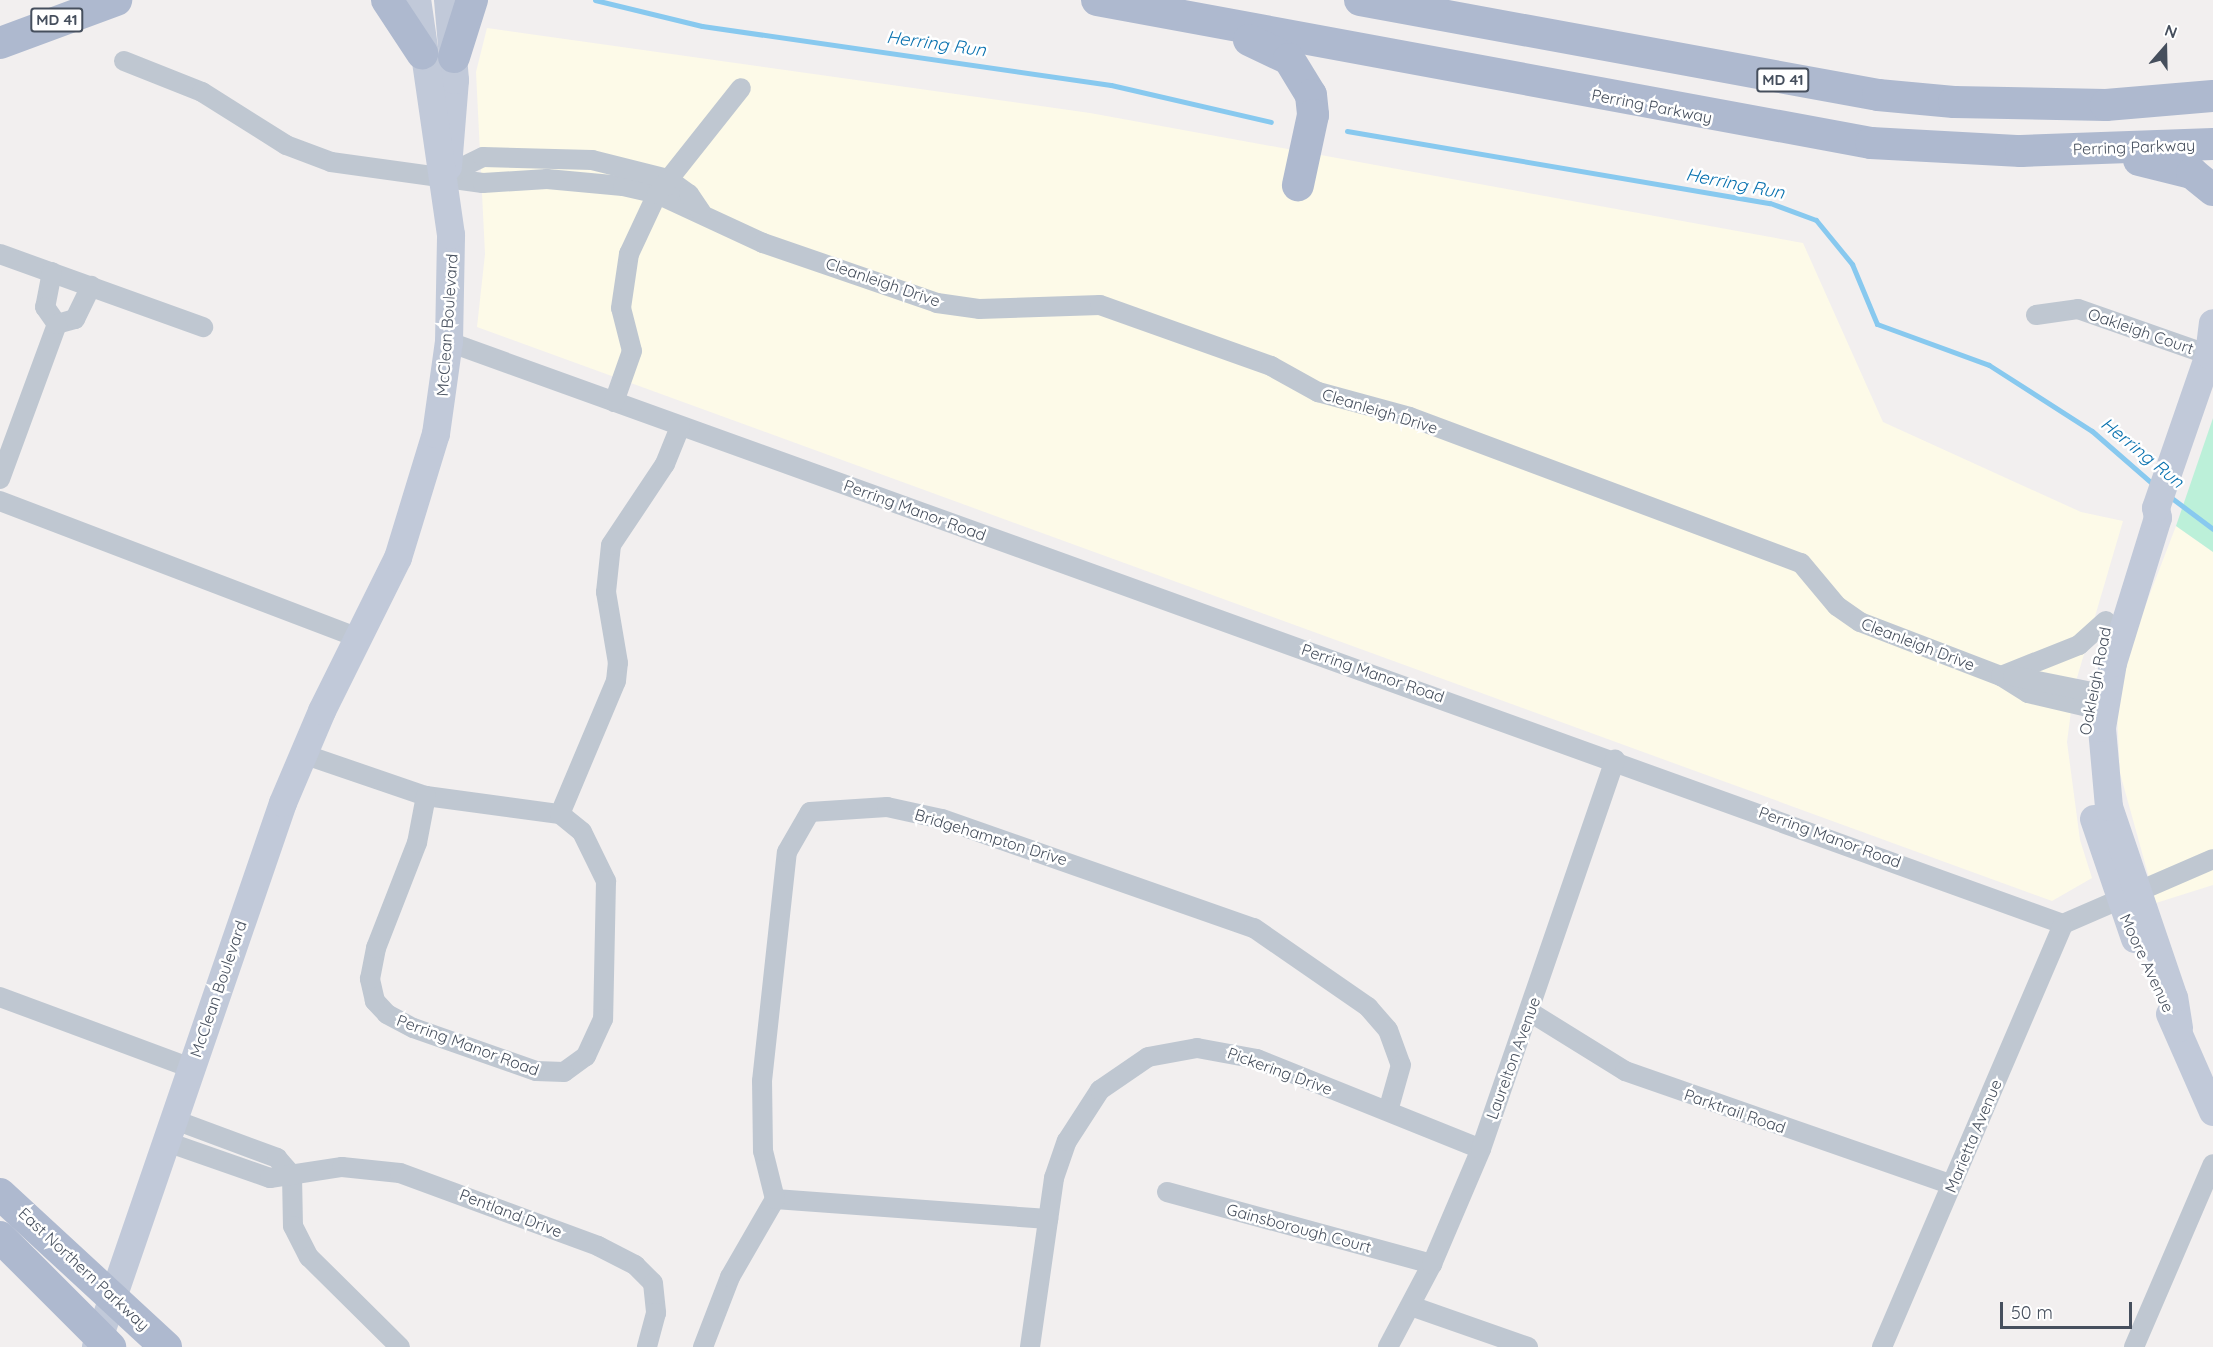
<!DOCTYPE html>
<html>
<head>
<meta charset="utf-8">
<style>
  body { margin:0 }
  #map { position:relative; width:2213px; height:1347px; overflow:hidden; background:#f2efef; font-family:Quicksand,sans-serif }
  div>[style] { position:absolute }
  .commercial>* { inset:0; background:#fdfae8 }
  .green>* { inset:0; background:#bcf0d9 }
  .stream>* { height:5px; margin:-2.5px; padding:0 2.5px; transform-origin:2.5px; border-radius:2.5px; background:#88c9ef }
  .street>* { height:20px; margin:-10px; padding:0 10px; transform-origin:10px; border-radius:10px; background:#bfc7d1 }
  .secondary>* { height:28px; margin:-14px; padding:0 14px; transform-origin:14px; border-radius:14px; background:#c1c9d9 }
  .primary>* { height:32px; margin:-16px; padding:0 16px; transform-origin:16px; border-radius:16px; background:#aeb9cf }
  span { translate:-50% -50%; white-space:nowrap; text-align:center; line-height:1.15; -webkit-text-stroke:5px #fff; paint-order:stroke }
  .shield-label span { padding:2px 4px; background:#fff; border:2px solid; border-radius:4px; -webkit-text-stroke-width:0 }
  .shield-label { font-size:15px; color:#464f5d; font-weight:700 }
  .street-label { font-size:16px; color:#464f5d }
  .water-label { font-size:18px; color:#0871af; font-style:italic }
  .north { position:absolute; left:2135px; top:18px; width:60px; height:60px; -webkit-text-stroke:4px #fff; paint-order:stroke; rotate:20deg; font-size:16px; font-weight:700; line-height:24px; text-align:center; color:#464f5d }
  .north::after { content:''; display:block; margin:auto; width:21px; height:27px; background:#464f5d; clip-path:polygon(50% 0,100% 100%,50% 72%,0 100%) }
  .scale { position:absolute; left:2000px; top:1302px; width:132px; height:27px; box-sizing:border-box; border:3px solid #464f5d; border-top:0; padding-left:8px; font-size:18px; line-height:21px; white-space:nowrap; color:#464f5d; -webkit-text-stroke:4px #fff; paint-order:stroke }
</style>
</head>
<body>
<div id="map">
  <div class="commercial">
    <i style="clip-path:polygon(487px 28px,1090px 113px,1803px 243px,1883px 422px,2081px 512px,2123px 521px,2074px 688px,2067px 742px,2080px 840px,2092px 878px,2052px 901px,477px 327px,485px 254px,476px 72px)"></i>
    <i style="clip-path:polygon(2176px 526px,2213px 552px,2213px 885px,2156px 903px,2120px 773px,2117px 713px,2120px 672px)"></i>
  </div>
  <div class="green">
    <i style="clip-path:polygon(2213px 418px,2213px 552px,2176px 526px)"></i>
  </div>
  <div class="stream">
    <i style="left:595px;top:0;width:110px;rotate:13.7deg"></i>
    <i style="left:702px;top:26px;width:413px;rotate:8.2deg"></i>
    <i style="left:1111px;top:85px;width:164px;rotate:13deg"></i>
    <i style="left:1347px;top:131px;width:429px;rotate:9.7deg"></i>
    <i style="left:1770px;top:203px;width:49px;rotate:20.3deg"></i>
    <i style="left:1816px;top:220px;width:57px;rotate:50.7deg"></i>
    <i style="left:1852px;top:264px;width:65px;rotate:67.4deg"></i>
    <i style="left:1877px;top:324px;width:119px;rotate:20.1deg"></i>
    <i style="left:1989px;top:365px;width:122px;rotate:32.7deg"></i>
    <i style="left:2092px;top:431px;width:82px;rotate:41.1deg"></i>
    <i style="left:2169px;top:496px;width:55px;rotate:36.9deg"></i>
  </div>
  <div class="street">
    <i style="left:124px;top:61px;width:84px;rotate:21.7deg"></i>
    <i style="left:202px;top:92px;width:99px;rotate:32.2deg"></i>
    <i style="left:286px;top:145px;width:48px;rotate:20.7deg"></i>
    <i style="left:331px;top:162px;width:153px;rotate:7.9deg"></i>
    <i style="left:483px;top:183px;width:64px;rotate:-3.6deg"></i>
    <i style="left:547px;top:179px;width:76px;rotate:5.3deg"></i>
    <i style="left:623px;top:186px;width:35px;rotate:13deg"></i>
    <i style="left:657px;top:194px;width:117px;rotate:24.8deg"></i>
    <i style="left:763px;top:243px;width:184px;rotate:19deg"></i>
    <i style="left:937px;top:303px;width:42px;rotate:8.1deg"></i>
    <i style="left:979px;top:309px;width:121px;rotate:-1.9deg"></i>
    <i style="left:1100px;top:305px;width:182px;rotate:19.6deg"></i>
    <i style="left:1271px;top:366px;width:54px;rotate:29deg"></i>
    <i style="left:1318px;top:392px;width:95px;rotate:15.2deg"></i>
    <i style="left:1410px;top:417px;width:417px;rotate:20.5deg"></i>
    <i style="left:1801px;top:563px;width:56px;rotate:50.1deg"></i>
    <i style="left:1837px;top:606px;width:28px;rotate:35deg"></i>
    <i style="left:1860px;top:622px;width:151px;rotate:21deg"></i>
    <i style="left:2001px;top:676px;width:32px;rotate:32deg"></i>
    <i style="left:2028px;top:693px;width:79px;rotate:13.2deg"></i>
    <i style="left:446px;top:175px;width:41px;rotate:-25.9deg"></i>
    <i style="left:483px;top:157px;width:109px;rotate:1.6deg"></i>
    <i style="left:592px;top:160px;width:78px;rotate:14deg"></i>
    <i style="left:668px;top:179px;width:26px;rotate:36deg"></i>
    <i style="left:689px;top:194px;width:22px;rotate:56deg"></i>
    <i style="left:0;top:254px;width:216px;rotate:19.8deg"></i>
    <i style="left:52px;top:272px;width:36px;rotate:101deg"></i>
    <i style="left:45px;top:307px;width:21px;rotate:55deg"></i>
    <i style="left:2036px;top:315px;width:42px;rotate:-8.1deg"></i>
    <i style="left:2078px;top:309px;width:139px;rotate:19.3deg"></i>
    <i style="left:449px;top:342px;width:1716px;rotate:19.83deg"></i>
    <i style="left:614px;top:402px;width:54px;rotate:-70.6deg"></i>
    <i style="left:632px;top:351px;width:44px;rotate:-104.3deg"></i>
    <i style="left:621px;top:308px;width:55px;rotate:-81.6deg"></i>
    <i style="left:629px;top:254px;width:66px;rotate:-65deg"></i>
    <i style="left:657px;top:194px;width:135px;rotate:-51.6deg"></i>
    <i style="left:0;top:479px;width:165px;rotate:-69.8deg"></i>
    <i style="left:57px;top:324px;width:19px;rotate:-16deg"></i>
    <i style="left:75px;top:319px;width:37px;rotate:-64deg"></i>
    <i style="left:0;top:501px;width:384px;rotate:20.9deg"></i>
    <i style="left:2001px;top:676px;width:84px;rotate:-21.7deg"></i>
    <i style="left:2079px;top:645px;width:36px;rotate:-42deg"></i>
    <i style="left:2013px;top:676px;width:96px;rotate:11.4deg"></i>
    <i style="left:303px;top:754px;width:130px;rotate:18.9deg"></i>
    <i style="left:426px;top:796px;width:135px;rotate:7.7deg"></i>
    <i style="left:560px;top:814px;width:28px;rotate:39deg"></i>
    <i style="left:582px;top:832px;width:55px;rotate:63.9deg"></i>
    <i style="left:606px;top:881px;width:138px;rotate:91.2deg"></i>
    <i style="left:603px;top:1019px;width:41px;rotate:114.7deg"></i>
    <i style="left:586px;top:1056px;width:27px;rotate:144deg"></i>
    <i style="left:564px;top:1072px;width:28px;rotate:-178deg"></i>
    <i style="left:536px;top:1071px;width:130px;rotate:-160.7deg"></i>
    <i style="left:413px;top:1028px;width:30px;rotate:-152deg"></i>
    <i style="left:387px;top:1014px;width:18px;rotate:-133deg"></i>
    <i style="left:375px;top:1001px;width:23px;rotate:-103deg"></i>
    <i style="left:370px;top:979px;width:32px;rotate:-79deg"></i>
    <i style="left:376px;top:948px;width:113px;rotate:-68.7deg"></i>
    <i style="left:417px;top:843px;width:48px;rotate:-79.2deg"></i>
    <i style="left:560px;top:814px;width:144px;rotate:-67.2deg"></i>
    <i style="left:616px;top:681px;width:18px;rotate:-84deg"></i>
    <i style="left:618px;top:663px;width:72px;rotate:-99.6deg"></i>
    <i style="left:606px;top:592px;width:47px;rotate:-83.9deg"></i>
    <i style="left:611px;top:545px;width:97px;rotate:-56.3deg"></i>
    <i style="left:665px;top:464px;width:40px;rotate:-68deg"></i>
    <i style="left:2063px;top:924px;width:163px;rotate:-23.4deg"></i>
    <i style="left:0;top:997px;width:204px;rotate:20.4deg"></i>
    <i style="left:1530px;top:1012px;width:112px;rotate:31.8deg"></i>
    <i style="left:1625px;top:1071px;width:346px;rotate:19.2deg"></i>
    <i style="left:175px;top:1120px;width:109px;rotate:20.4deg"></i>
    <i style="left:277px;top:1158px;width:23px;rotate:49deg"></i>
    <i style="left:292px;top:1175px;width:51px;rotate:88.9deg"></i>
    <i style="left:293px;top:1226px;width:35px;rotate:63deg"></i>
    <i style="left:309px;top:1257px;width:128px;rotate:44.7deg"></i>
    <i style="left:167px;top:1142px;width:109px;rotate:19.3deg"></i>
    <i style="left:270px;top:1178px;width:73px;rotate:-8.7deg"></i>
    <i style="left:342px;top:1167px;width:58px;rotate:5.9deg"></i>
    <i style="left:400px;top:1173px;width:211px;rotate:20.2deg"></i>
    <i style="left:598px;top:1246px;width:42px;rotate:27.2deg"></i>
    <i style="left:635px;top:1265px;width:25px;rotate:45deg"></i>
    <i style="left:653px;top:1283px;width:30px;rotate:84deg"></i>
    <i style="left:656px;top:1313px;width:35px;rotate:105deg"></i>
    <i style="left:1167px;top:1192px;width:275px;rotate:15.2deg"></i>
    <i style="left:775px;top:1199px;width:274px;rotate:4.2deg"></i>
    <i style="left:1411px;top:1306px;width:124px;rotate:19.3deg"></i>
    <i style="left:703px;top:1347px;width:75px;rotate:-68.9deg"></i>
    <i style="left:730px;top:1277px;width:90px;rotate:-60deg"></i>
    <i style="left:775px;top:1199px;width:49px;rotate:-104deg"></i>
    <i style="left:763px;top:1151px;width:70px;rotate:-90.8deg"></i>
    <i style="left:762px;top:1081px;width:230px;rotate:-83.8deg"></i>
    <i style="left:787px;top:852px;width:46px;rotate:-60.1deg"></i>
    <i style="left:810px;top:812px;width:77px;rotate:-3.7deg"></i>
    <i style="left:887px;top:807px;width:56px;rotate:12.3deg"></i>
    <i style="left:942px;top:819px;width:330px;rotate:19.3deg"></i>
    <i style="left:1254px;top:928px;width:139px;rotate:34.7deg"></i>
    <i style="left:1368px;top:1007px;width:30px;rotate:49deg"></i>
    <i style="left:1388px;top:1030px;width:37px;rotate:70deg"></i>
    <i style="left:1401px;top:1065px;width:48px;rotate:105.8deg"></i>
    <i style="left:1030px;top:1347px;width:171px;rotate:-81.9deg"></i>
    <i style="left:1054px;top:1178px;width:39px;rotate:-71deg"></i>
    <i style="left:1067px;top:1141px;width:61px;rotate:-57.1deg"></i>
    <i style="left:1100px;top:1090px;width:58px;rotate:-34.5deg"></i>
    <i style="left:1148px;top:1057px;width:50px;rotate:-10.4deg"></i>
    <i style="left:1197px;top:1048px;width:61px;rotate:10.4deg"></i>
    <i style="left:1257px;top:1059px;width:241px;rotate:21.9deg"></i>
    <i style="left:1388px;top:1347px;width:94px;rotate:-62.1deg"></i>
    <i style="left:1432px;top:1264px;width:125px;rotate:-66.9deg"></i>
    <i style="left:1481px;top:1149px;width:412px;rotate:-71deg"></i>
    <i style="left:1882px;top:1347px;width:460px;rotate:-66.8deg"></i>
    <i style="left:2134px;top:1347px;width:199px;rotate:-66.7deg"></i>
  </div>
  <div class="secondary">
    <i style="left:448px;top:167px;width:87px;rotate:-85.4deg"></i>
    <i style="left:455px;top:80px;width:80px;rotate:-95deg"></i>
    <i style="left:2094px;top:819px;width:127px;rotate:71.1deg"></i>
    <i style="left:2170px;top:1014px;width:107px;rotate:66.3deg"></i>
    <i style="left:2179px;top:1028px;width:30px;rotate:-99deg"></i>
    <i style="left:2174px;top:998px;width:202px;rotate:-108.8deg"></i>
    <i style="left:2109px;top:807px;width:79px;rotate:-95.1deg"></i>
    <i style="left:2102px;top:728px;width:66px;rotate:-80.4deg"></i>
    <i style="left:2113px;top:663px;width:152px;rotate:-72.8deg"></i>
    <i style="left:2158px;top:518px;width:10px;rotate:-101deg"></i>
    <i style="left:2156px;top:508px;width:162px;rotate:-70.9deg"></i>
    <i style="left:2209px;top:355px;width:32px;rotate:-83deg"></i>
    <i style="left:96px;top:1347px;width:575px;rotate:-71.03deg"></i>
    <i style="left:283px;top:803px;width:100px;rotate:-67deg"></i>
    <i style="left:322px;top:711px;width:171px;rotate:-63.6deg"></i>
    <i style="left:398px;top:558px;width:130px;rotate:-73deg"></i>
    <i style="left:436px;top:434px;width:93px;rotate:-82deg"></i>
    <i style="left:449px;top:342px;width:107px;rotate:-88.9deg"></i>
    <i style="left:451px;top:235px;width:237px;rotate:-98.2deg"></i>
  </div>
  <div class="primary">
    <i style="left:387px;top:0;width:64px;rotate:56.6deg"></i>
    <i style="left:1097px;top:0;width:787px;rotate:10.47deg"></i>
    <i style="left:1871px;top:143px;width:150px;rotate:3.1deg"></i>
    <i style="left:2021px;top:151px;width:192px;rotate:-2.1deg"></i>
    <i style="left:1360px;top:0;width:527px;rotate:10.39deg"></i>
    <i style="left:1878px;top:95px;width:76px;rotate:5.3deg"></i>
    <i style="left:1954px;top:102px;width:152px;rotate:1.1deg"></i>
    <i style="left:2106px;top:105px;width:107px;rotate:-4.8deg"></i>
    <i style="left:1249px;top:40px;width:44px;rotate:25.4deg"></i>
    <i style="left:1289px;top:59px;width:42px;rotate:58.6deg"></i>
    <i style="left:1311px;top:95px;width:20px;rotate:84deg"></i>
    <i style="left:1313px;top:115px;width:72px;rotate:102.1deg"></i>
    <i style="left:0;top:43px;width:124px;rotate:-20.3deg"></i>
    <i style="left:454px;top:57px;width:60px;rotate:-72.5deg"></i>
    <i style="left:2139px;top:160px;width:55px;rotate:13.8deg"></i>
    <i style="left:2192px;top:173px;width:27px;rotate:39deg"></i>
    <i style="left:0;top:1194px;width:226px;rotate:42.7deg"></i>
    <i style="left:0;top:1237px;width:156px;rotate:45deg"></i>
  </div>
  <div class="shield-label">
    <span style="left:57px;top:20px">MD 41</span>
    <span style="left:1783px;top:80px">MD 41</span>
  </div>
  <div class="street-label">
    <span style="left:1652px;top:106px;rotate:11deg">Perring Parkway</span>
    <span style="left:2134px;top:147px;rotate:-2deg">Perring Parkway</span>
    <span style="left:883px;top:282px;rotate:19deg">Cleanleigh Drive</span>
    <span style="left:447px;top:325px;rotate:-86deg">McClean Boulevard</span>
    <span style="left:2141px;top:331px;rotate:19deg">Oakleigh Court</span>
    <span style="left:1380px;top:411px;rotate:17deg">Cleanleigh Drive</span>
    <span style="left:915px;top:510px;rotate:20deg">Perring Manor Road</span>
    <span style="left:1918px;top:644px;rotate:21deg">Cleanleigh Drive</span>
    <span style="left:1373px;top:673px;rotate:19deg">Perring Manor Road</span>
    <span style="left:2095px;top:681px;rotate:-79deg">Oakleigh Road</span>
    <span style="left:991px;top:837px;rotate:17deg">Bridgehampton Drive</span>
    <span style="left:1830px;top:837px;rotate:20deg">Perring Manor Road</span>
    <span style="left:2147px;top:963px;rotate:65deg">Moore Avenue</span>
    <span style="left:218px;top:989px;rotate:-71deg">McClean Boulevard</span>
    <span style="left:468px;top:1045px;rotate:20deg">Perring Manor Road</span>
    <span style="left:1513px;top:1058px;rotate:-70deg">Laurelton Avenue</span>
    <span style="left:1280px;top:1071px;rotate:20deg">Pickering Drive</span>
    <span style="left:1735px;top:1111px;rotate:19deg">Parktrail Road</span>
    <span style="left:1973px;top:1136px;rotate:-67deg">Marietta Avenue</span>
    <span style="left:511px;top:1213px;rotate:21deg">Pentland Drive</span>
    <span style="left:1299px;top:1228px;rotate:15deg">Gainsborough Court</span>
    <span style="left:84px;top:1269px;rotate:43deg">East Northern Parkway</span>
  </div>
  <div class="water-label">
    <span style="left:936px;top:44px;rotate:8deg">Herring Run</span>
    <span style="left:1735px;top:184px;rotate:11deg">Herring Run</span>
    <span style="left:2142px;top:453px;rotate:39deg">Herring Run</span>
  </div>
  <div class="north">N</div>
  <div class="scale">50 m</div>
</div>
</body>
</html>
